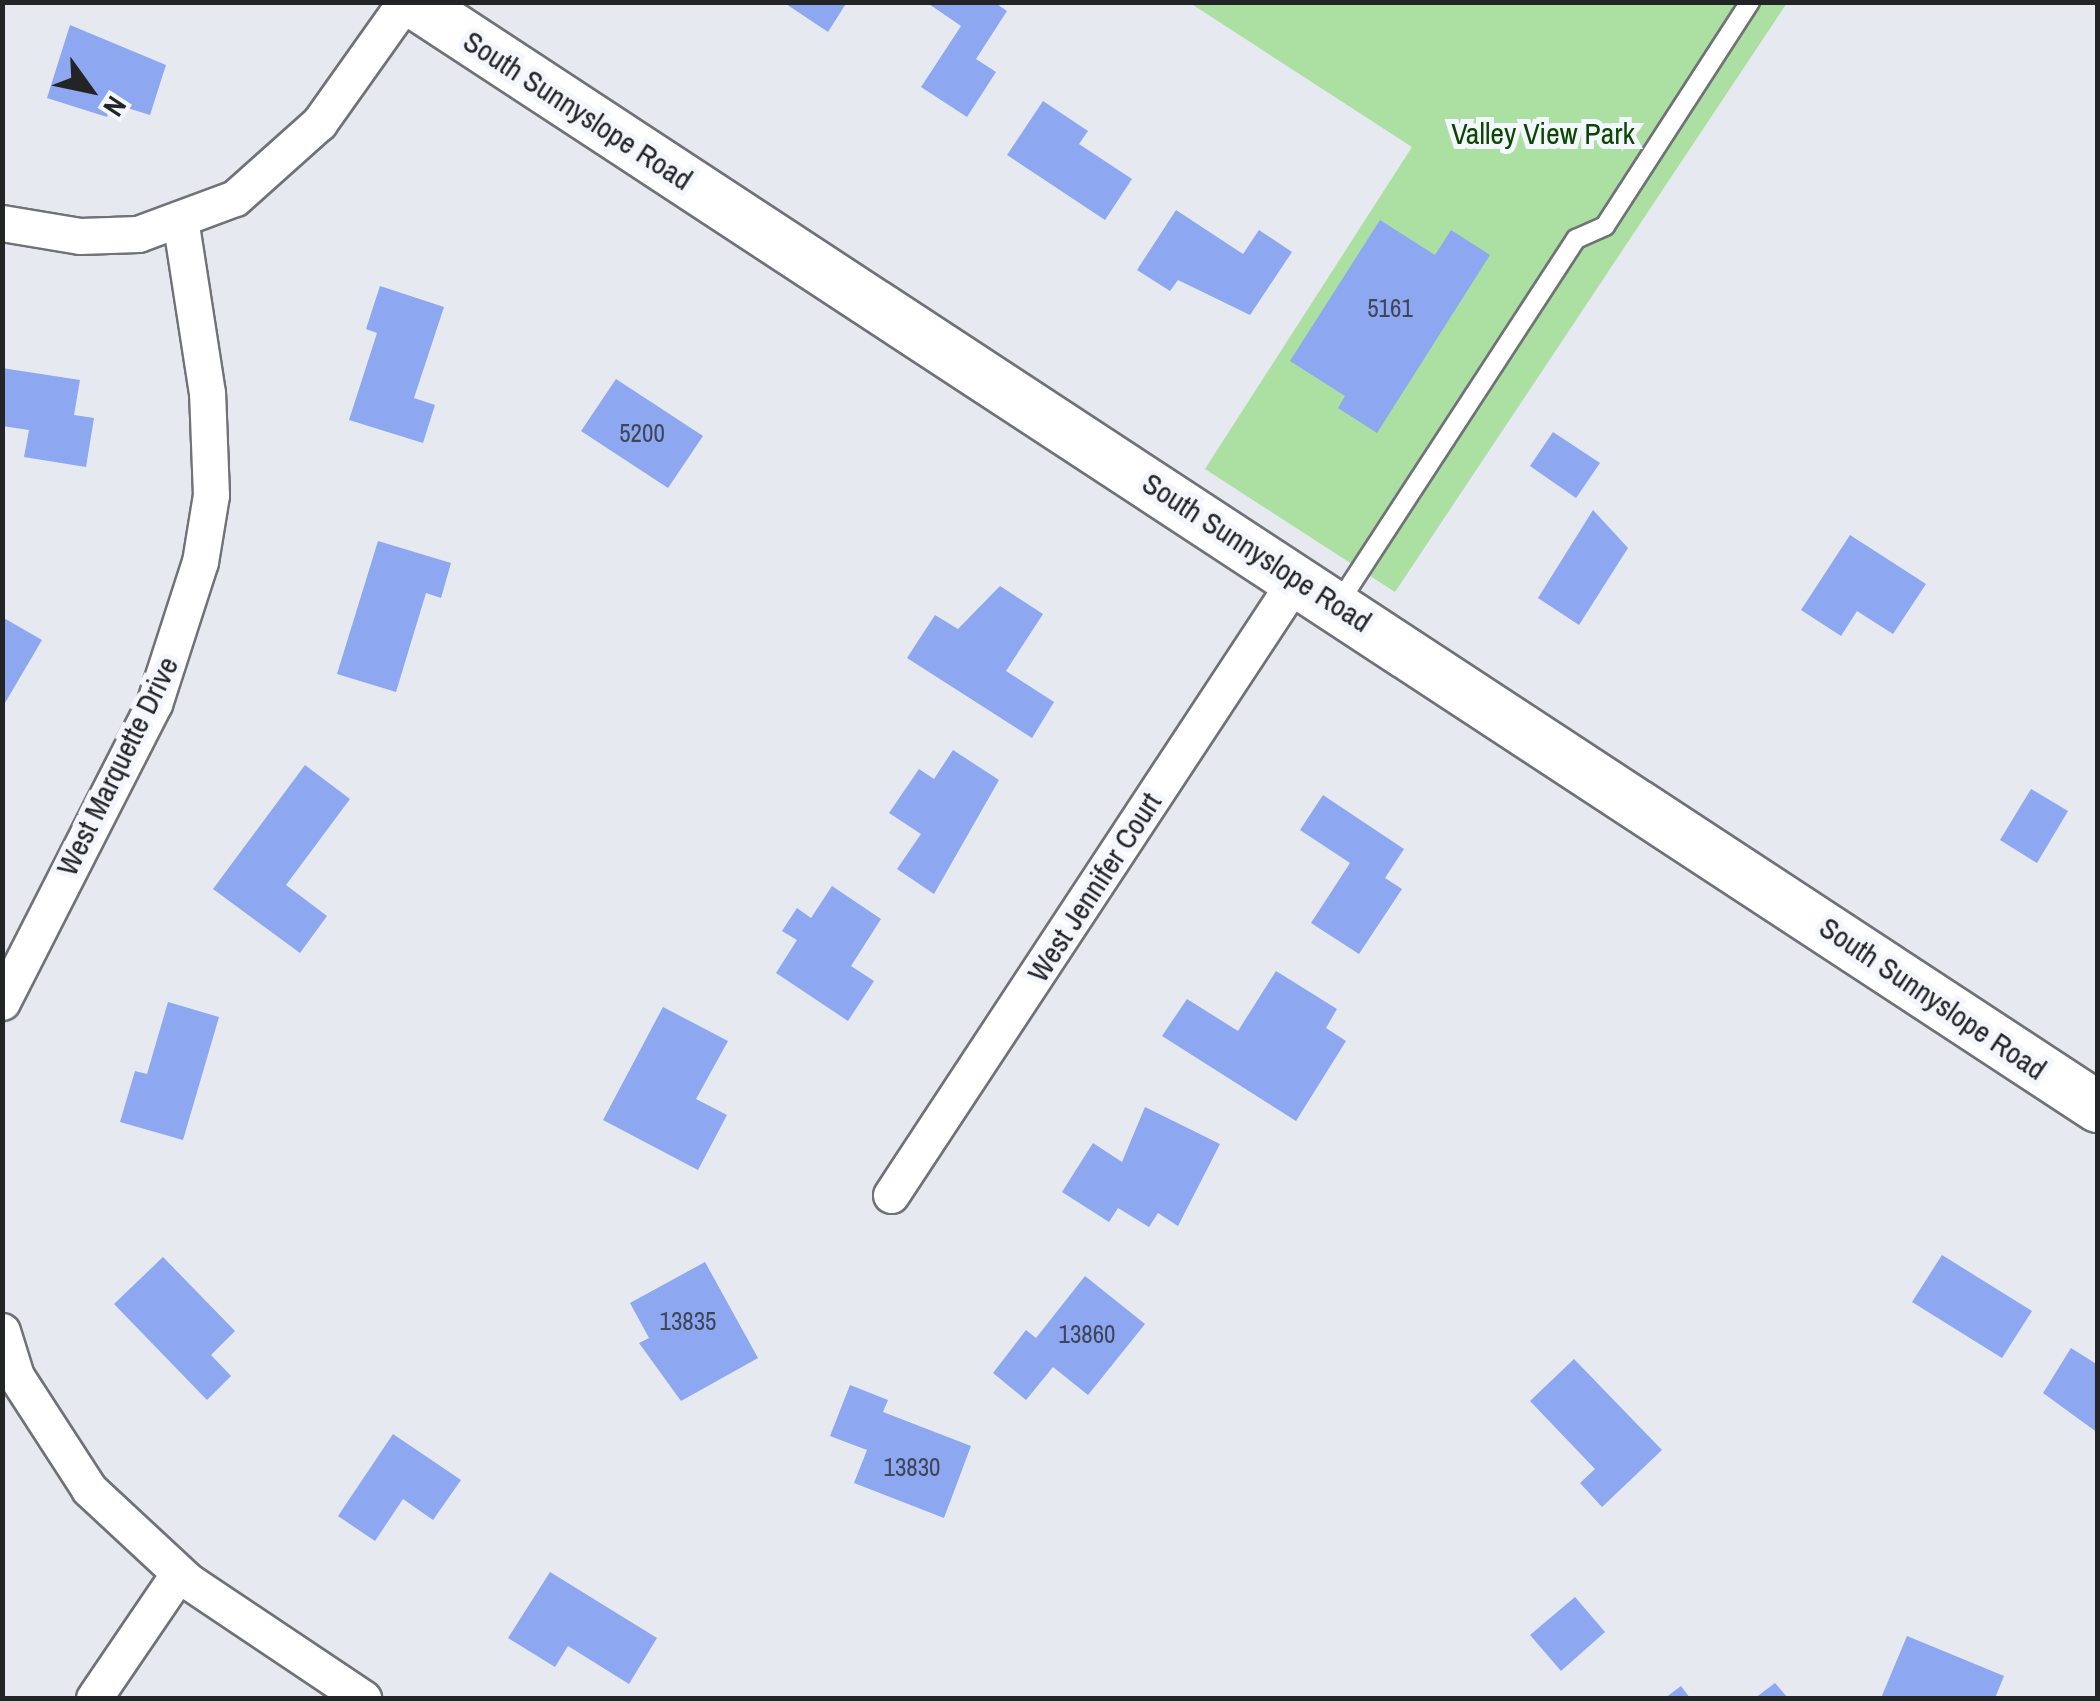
<!DOCTYPE html>
<html>
<head>
<meta charset="utf-8">
<style>
  body { margin:0 }
  #map { position:relative; width:2100px; height:1701px; overflow:hidden; background:#e6e9ef; font-family:"Archivo Narrow",sans-serif }
  div>[style] { position:absolute }
  .green>* { inset:0; background:#abe0a2 }
  .building>* { inset:0; background:#8da7f0 }
  .roads { filter:drop-shadow(2px 0 #707278) drop-shadow(-2px 0 #707278) drop-shadow(0 2px #707278) drop-shadow(0 -2px #707278) }
  .lane>* { height:18px; margin:-9px; padding:0 9px; transform-origin:9px; border-radius:9px; background:#fff }
  .street>* { height:35px; margin:-17.5px; padding:0 17.5px; transform-origin:17.5px; border-radius:17.5px; background:#fff }
  .secondary>* { height:50px; margin:-25px; padding:0 25px; transform-origin:25px; border-radius:25px; background:#fff }
  span { translate:-50% -50%; white-space:nowrap; text-align:center; line-height:1.15; -webkit-text-stroke:10px #f3f6fc; paint-order:stroke }
  .number-label { font-size:25px; color:#3e4558 }
  .number-label span { -webkit-text-stroke-width:0 }
  .street-label { font-size:30px; color:#232426 }
  .park-label { font-size:30px; color:#0c4702 }
  .frame { position:absolute; inset:0; border:5px solid #232426; pointer-events:none }
  .north { position:absolute; left:40px; top:40px; width:100px; height:100px; -webkit-text-stroke:8px #f3f6fc; paint-order:stroke; rotate:123deg; font-size:28px; font-weight:700; line-height:40px; text-align:center; color:#232426 }
  .north::after { content:''; display:block; margin:auto; width:35px; height:45px; background:#232426; clip-path:polygon(50% 0,100% 100%,50% 72%,0 100%) }
</style>
</head>
<body>
<div id="map">
  <div class="green">
    <i style="clip-path:polygon(1190px 3px,1787px 3px,1395px 592px,1205px 469px,1412px 147px)"></i>
  </div>
  <div class="building">
    <i style="clip-path:polygon(783px 2px,847px 2px,828px 32px)"></i>
    <i style="clip-path:polygon(926px 2px,994px 2px,1007px 11px,976px 59px,996px 72px,967px 117px,921px 87px,961px 26px)"></i>
    <i style="clip-path:polygon(70px 25px,166px 65px,150px 115px,111px 103px,107px 117px,47px 98px)"></i>
    <i style="clip-path:polygon(1043px 101px,1088px 131px,1079px 144px,1132px 179px,1105px 220px,1007px 155px)"></i>
    <i style="clip-path:polygon(1176px 210px,1243px 254px,1259px 230px,1292px 252px,1250px 315px,1178px 280px,1170px 291px,1137px 270px)"></i>
    <i style="clip-path:polygon(1380px 220px,1435px 255px,1451px 230px,1490px 255px,1377px 433px,1338px 408px,1345px 396px,1290px 361px)"></i>
    <i style="clip-path:polygon(380px 286px,444px 307px,414px 398px,435px 405px,423px 443px,349px 420px,377px 333px,366px 329px)"></i>
    <i style="clip-path:polygon(2px 368px,80px 380px,74px 415px,94px 418px,86px 467px,24px 457px,29px 430px,2px 426px)"></i>
    <i style="clip-path:polygon(616px 379px,703px 436px,668px 488px,581px 431px)"></i>
    <i style="clip-path:polygon(1553px 432px,1600px 463px,1576px 498px,1530px 466px)"></i>
    <i style="clip-path:polygon(1593px 510px,1628px 548px,1579px 625px,1538px 598px)"></i>
    <i style="clip-path:polygon(1850px 535px,1926px 584px,1893px 634px,1857px 611px,1841px 636px,1801px 610px)"></i>
    <i style="clip-path:polygon(378px 541px,451px 563px,441px 598px,426px 593px,396px 692px,337px 674px)"></i>
    <i style="clip-path:polygon(1000px 586px,1043px 614px,1006px 671px,1054px 702px,1032px 738px,907px 658px,935px 615px,958px 629px)"></i>
    <i style="clip-path:polygon(2px 617px,42px 640px,2px 708px)"></i>
    <i style="clip-path:polygon(953px 750px,999px 780px,934px 894px,897px 869px,921px 834px,889px 813px,919px 769px,934px 779px)"></i>
    <i style="clip-path:polygon(305px 765px,350px 799px,286px 885px,327px 916px,300px 953px,213px 889px)"></i>
    <i style="clip-path:polygon(2031px 789px,2068px 811px,2037px 863px,2000px 840px)"></i>
    <i style="clip-path:polygon(1323px 795px,1404px 849px,1385px 878px,1402px 889px,1359px 954px,1311px 923px,1350px 863px,1300px 830px)"></i>
    <i style="clip-path:polygon(832px 886px,881px 919px,851px 966px,874px 981px,848px 1021px,776px 973px,797px 940px,782px 931px,797px 908px,811px 918px)"></i>
    <i style="clip-path:polygon(1276px 971px,1337px 1009px,1326px 1028px,1346px 1041px,1296px 1121px,1162px 1036px,1187px 999px,1238px 1031px)"></i>
    <i style="clip-path:polygon(168px 1002px,219px 1017px,183px 1140px,120px 1122px,135px 1071px,147px 1074px)"></i>
    <i style="clip-path:polygon(663px 1007px,728px 1041px,696px 1099px,727px 1115px,698px 1170px,603px 1120px)"></i>
    <i style="clip-path:polygon(1145px 1107px,1220px 1144px,1178px 1226px,1158px 1213px,1149px 1227px,1118px 1208px,1109px 1222px,1062px 1192px,1093px 1143px,1122px 1162px)"></i>
    <i style="clip-path:polygon(1942px 1255px,2032px 1311px,2002px 1358px,1912px 1302px)"></i>
    <i style="clip-path:polygon(163px 1257px,235px 1331px,211px 1355px,231px 1376px,207px 1400px,114px 1304px)"></i>
    <i style="clip-path:polygon(705px 1262px,758px 1358px,681px 1401px,639px 1343px,649px 1338px,630px 1303px)"></i>
    <i style="clip-path:polygon(1085px 1276px,1145px 1324px,1088px 1395px,1053px 1367px,1026px 1400px,993px 1373px,1026px 1330px,1036px 1338px)"></i>
    <i style="clip-path:polygon(2071px 1348px,2098px 1365px,2098px 1433px,2043px 1393px)"></i>
    <i style="clip-path:polygon(1574px 1359px,1662px 1450px,1602px 1507px,1580px 1483px,1595px 1469px,1530px 1401px)"></i>
    <i style="clip-path:polygon(850px 1385px,888px 1400px,883px 1412px,971px 1446px,944px 1518px,854px 1483px,867px 1450px,830px 1436px)"></i>
    <i style="clip-path:polygon(393px 1434px,461px 1480px,433px 1520px,403px 1499px,375px 1541px,338px 1516px)"></i>
    <i style="clip-path:polygon(550px 1572px,657px 1638px,629px 1684px,568px 1646px,555px 1667px,508px 1638px)"></i>
    <i style="clip-path:polygon(1575px 1597px,1605px 1632px,1561px 1671px,1530px 1635px)"></i>
    <i style="clip-path:polygon(1907px 1636px,2004px 1676px,1995px 1698px,1881px 1698px)"></i>
    <i style="clip-path:polygon(1775px 1683px,1788px 1698px,1755px 1698px)"></i>
    <i style="clip-path:polygon(1681px 1686px,1690px 1698px,1665px 1698px)"></i>
  </div>
  <div class="roads">
    <div class="lane">
      <i style="left:1338px;top:604px;width:436px;rotate:-56.9deg"></i>
      <i style="left:1576px;top:239px;width:32px;rotate:-24deg"></i>
      <i style="left:1605px;top:226px;width:267px;rotate:-57.1deg"></i>
    </div>
    <div class="street">
      <i style="left:2px;top:223px;width:79px;rotate:9.5deg"></i>
      <i style="left:80px;top:236px;width:58px;rotate:-2deg"></i>
      <i style="left:138px;top:234px;width:103px;rotate:-20.4deg"></i>
      <i style="left:235px;top:198px;width:113px;rotate:-41.8deg"></i>
      <i style="left:319px;top:123px;width:148px;rotate:-54.6deg"></i>
      <i style="left:2px;top:1002px;width:335px;rotate:-63deg"></i>
      <i style="left:154px;top:704px;width:149px;rotate:-72.1deg"></i>
      <i style="left:200px;top:562px;width:68px;rotate:-80.7deg"></i>
      <i style="left:211px;top:495px;width:102px;rotate:-92.2deg"></i>
      <i style="left:207px;top:393px;width:170px;rotate:-98.8deg"></i>
      <i style="left:891px;top:1195px;width:739px;rotate:-56.65deg"></i>
      <i style="left:2px;top:1331px;width:47px;rotate:72.7deg"></i>
      <i style="left:16px;top:1376px;width:135px;rotate:57.1deg"></i>
      <i style="left:89px;top:1489px;width:135px;rotate:42.9deg"></i>
      <i style="left:188px;top:1581px;width:211px;rotate:33.8deg"></i>
      <i style="left:94px;top:1698px;width:151px;rotate:-55.8deg"></i>
    </div>
    <div class="secondary">
      <i style="left:413px;top:2px;width:2015px;rotate:33.26deg"></i>
    </div>
  </div>
  <div class="number-label">
    <span style="left:1390px;top:308px">5161</span>
    <span style="left:642px;top:433px">5200</span>
    <span style="left:688px;top:1321px">13835</span>
    <span style="left:1087px;top:1334px">13860</span>
    <span style="left:912px;top:1467px">13830</span>
  </div>
  <div class="street-label">
    <span style="left:578px;top:110px;rotate:33deg">South Sunnyslope Road</span>
    <span style="left:1257px;top:552px;rotate:33deg">South Sunnyslope Road</span>
    <span style="left:117px;top:766px;rotate:-64deg">West Marquette Drive</span>
    <span style="left:1094px;top:887px;rotate:-57deg">West Jennifer Court</span>
    <span style="left:1933px;top:998px;rotate:34deg">South Sunnyslope Road</span>
  </div>
  <div class="park-label">
    <span style="left:1543px;top:133px">Valley View Park</span>
  </div>
  <div class="frame"></div>
  <div class="north">N</div>
</div>
</body>
</html>
